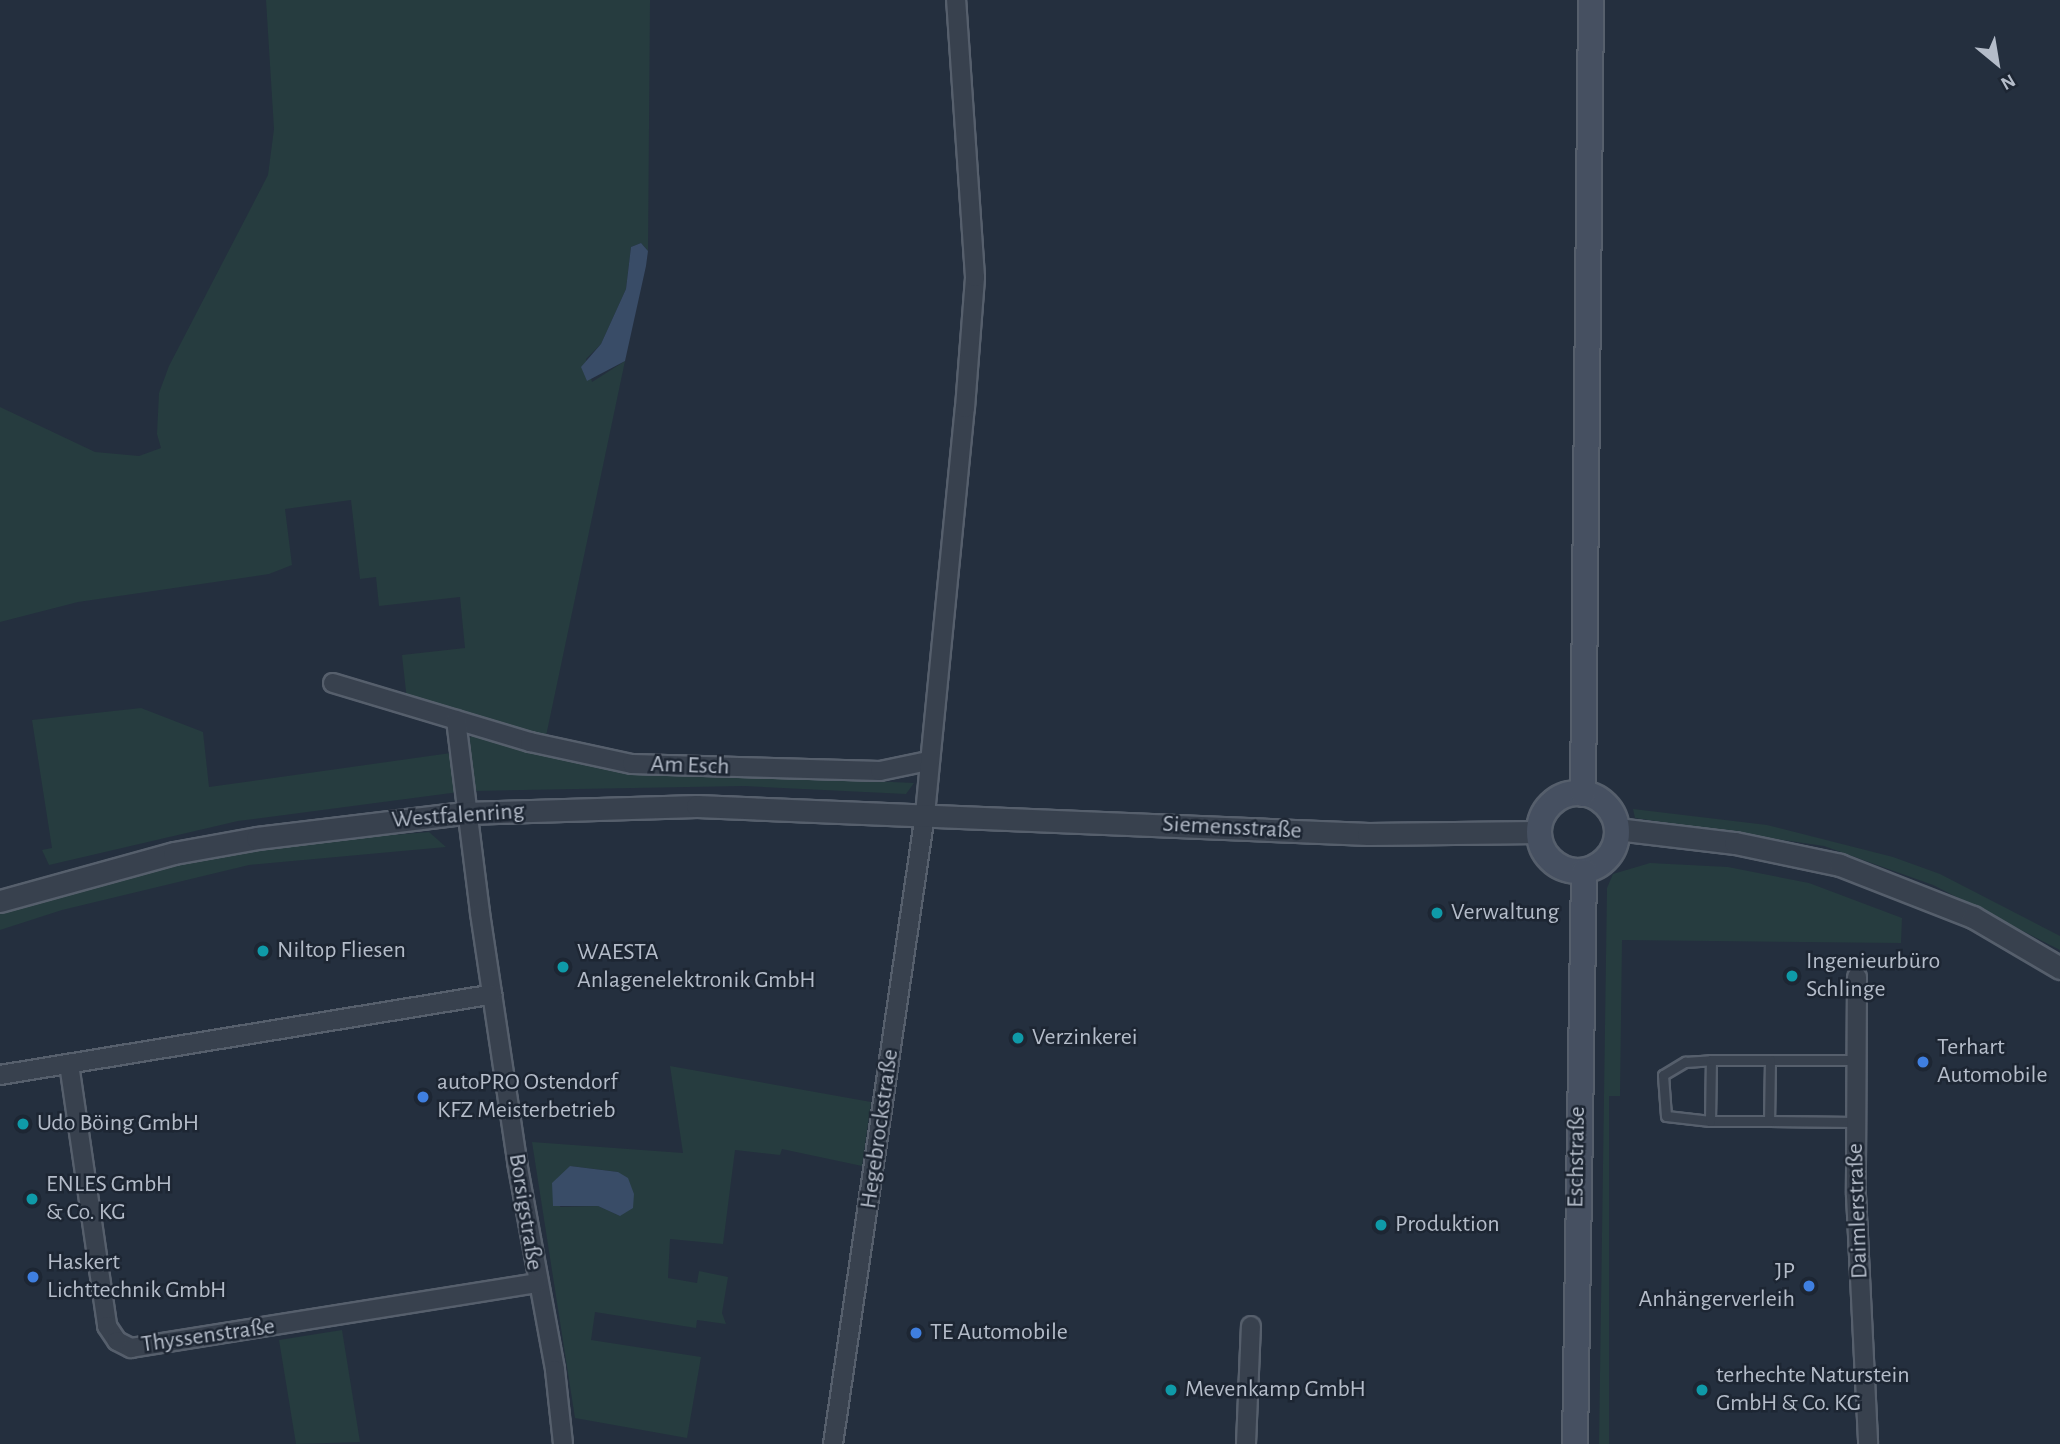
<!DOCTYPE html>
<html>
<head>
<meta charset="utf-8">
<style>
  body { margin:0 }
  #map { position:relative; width:2060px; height:1444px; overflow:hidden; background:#242f3e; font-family:"Alegreya Sans",sans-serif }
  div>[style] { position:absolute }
  .green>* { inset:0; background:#263c3f }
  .water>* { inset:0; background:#394c67 }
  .roads { filter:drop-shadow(2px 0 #565f6c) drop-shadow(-2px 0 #565f6c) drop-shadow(0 2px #565f6c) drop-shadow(0 -2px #565f6c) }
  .service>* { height:9px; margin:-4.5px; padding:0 4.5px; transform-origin:4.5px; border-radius:4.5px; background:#38414e }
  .minor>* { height:18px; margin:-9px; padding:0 9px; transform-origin:9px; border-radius:9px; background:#38414e }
  .tertiary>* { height:21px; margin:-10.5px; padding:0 10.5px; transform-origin:10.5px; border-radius:10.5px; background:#38414e }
  .secondary>* { height:24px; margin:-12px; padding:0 12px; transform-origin:12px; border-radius:12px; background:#465061 }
  .secondary>.ring { margin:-12px; padding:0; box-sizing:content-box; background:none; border:24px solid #465061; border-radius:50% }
  .dots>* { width:19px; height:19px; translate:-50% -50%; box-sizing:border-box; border:4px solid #1d2633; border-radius:50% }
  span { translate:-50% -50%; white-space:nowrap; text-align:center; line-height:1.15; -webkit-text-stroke:5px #1d2633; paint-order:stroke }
  .street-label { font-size:24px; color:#b4bcc9 }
  .poi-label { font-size:24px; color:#b4bcc9 }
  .left { translate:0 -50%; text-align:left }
  .right { translate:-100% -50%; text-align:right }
  .north { position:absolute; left:1962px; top:28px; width:70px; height:70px; -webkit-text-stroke:5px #1d2633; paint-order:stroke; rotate:150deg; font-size:19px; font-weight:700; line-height:28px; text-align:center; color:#b4bcc9 }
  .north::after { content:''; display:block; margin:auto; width:24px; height:32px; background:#b4bcc9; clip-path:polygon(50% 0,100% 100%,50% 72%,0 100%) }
</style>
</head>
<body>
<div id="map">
  <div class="green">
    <i style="clip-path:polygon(266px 0,650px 0,648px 251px,641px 243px,631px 247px,626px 289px,601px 344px,586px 359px,592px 382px,625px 361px,545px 741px,407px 700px,402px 655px,465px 648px,460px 597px,379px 606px,376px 577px,360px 579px,351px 500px,285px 509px,292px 565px,269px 574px,78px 602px,0 622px,0 407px,95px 452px,139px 456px,161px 448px,157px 434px,159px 393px,169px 366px,268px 175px,274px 129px)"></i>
    <i style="clip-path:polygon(141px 708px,203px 732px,209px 787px,458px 752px,459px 792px,238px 821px,49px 865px,42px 850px,52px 848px,32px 720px)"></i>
    <i style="clip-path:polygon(477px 729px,633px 770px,914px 783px,906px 794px,744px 786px,474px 791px,467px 742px)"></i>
    <i style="clip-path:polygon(1633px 809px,1767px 825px,1893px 857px,1940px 874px,2060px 936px,2060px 950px,1933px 885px,1824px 846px,1635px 818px)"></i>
    <i style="clip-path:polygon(429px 832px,446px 847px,249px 865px,62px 910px,0 930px,0 910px,192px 859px,308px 842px)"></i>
    <i style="clip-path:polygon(1650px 863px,1728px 867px,1809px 883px,1902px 918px,1901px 943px,1622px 940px,1620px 1096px,1609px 1096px,1609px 1444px,1599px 1444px,1607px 888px,1613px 874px)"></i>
    <i style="clip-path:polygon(evenodd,670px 1066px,871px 1102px,862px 1166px,782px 1149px,780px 1155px,735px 1150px,723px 1244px,670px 1239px,668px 1278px,697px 1283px,699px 1271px,728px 1277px,722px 1313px,726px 1324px,697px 1320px,696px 1328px,595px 1312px,591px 1340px,701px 1357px,687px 1438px,575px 1418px,532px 1142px,683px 1153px,670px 1066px,570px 1166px,618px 1172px,620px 1216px,598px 1206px,560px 1207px,570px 1166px)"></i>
    <i style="clip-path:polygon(342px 1330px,360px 1442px,296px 1444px,279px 1340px)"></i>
  </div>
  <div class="water">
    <i style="clip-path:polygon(641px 243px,648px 251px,646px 266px,625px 361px,587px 381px,581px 367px,601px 344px,626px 289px,631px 247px)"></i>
    <i style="clip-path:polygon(570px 1166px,618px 1172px,628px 1178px,634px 1194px,633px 1208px,620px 1216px,598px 1206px,553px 1206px,552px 1183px)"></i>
  </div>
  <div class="roads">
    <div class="service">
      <i style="left:1854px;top:1060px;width:84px;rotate:180deg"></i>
      <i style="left:1770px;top:1060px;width:61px;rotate:90.9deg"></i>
      <i style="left:1769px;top:1121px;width:86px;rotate:0.7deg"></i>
      <i style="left:1710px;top:1121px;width:44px;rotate:-173.5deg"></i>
      <i style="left:1666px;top:1116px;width:41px;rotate:-94.2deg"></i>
      <i style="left:1663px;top:1075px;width:26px;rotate:-31deg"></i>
      <i style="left:1685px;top:1062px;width:26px;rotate:-4deg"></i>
      <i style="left:1769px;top:1121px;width:59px;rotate:180deg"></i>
      <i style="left:1710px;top:1121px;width:61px;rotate:-89.1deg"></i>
      <i style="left:1711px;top:1060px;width:59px"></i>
    </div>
    <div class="minor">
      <i style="left:333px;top:683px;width:206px;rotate:16.7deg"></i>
      <i style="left:530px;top:742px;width:104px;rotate:12.2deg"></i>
      <i style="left:632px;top:764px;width:248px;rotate:1.6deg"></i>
      <i style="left:880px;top:771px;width:49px;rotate:-11.8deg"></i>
      <i style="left:456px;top:720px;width:194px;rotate:82.9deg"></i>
      <i style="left:480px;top:913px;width:252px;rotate:81.5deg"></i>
      <i style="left:517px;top:1162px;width:211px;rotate:79.6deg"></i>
      <i style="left:555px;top:1370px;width:74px;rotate:83.8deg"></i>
      <i style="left:1857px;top:977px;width:218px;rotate:90.3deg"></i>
      <i style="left:1856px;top:1195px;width:249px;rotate:87.2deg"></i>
      <i style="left:69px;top:1064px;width:265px;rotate:81.7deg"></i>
      <i style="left:107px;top:1326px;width:18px;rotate:56deg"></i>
      <i style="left:117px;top:1341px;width:16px;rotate:27deg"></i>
      <i style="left:131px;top:1348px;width:411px;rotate:-9.1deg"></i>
      <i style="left:0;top:1075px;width:499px;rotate:-9.3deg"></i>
      <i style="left:833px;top:1444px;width:637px;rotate:-81.69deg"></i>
      <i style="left:925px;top:814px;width:408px;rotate:-84.4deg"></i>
      <i style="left:965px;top:408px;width:131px;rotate:-85.6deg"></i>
      <i style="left:975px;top:277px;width:278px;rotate:-93.9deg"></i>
      <i style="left:1246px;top:1444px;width:118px;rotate:-87.6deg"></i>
    </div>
    <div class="tertiary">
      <i style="left:1617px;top:829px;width:119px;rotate:6.8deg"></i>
      <i style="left:1735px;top:843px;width:107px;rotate:11.8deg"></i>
      <i style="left:1840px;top:865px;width:143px;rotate:21.4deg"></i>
      <i style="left:1973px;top:917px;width:101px;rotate:30.4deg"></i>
      <i style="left:0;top:901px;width:180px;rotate:-15.4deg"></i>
      <i style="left:174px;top:853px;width:84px;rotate:-10.2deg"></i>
      <i style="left:257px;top:838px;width:209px;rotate:-6.9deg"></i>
      <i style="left:465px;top:813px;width:232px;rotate:-1.7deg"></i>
      <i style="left:697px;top:806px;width:672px;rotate:2.39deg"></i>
      <i style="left:1368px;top:834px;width:171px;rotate:-0.7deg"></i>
    </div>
    <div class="secondary">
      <i class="ring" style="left:1539px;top:793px;width:54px;height:54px"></i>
      <i style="left:1583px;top:794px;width:794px;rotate:-89.42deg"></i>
      <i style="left:1575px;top:1444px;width:573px;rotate:-89.1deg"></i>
    </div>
  </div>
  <div class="dots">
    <i style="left:1437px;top:913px;background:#0f9aa8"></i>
    <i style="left:263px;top:951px;background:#0f9aa8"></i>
    <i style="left:563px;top:967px;background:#0f9aa8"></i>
    <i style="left:1792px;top:976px;background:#0f9aa8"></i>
    <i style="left:1018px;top:1038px;background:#0f9aa8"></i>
    <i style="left:1923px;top:1062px;background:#3f7fe0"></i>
    <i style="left:423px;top:1097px;background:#3f7fe0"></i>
    <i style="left:23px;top:1124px;background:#0f9aa8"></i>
    <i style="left:32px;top:1199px;background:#0f9aa8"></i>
    <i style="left:1381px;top:1225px;background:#0f9aa8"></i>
    <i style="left:33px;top:1277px;background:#3f7fe0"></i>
    <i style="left:1809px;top:1286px;background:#3f7fe0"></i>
    <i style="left:916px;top:1333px;background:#3f7fe0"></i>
    <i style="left:1171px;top:1390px;background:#0f9aa8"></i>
    <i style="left:1702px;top:1390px;background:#0f9aa8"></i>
  </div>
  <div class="street-label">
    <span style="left:690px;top:766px;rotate:2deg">Am Esch</span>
    <span style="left:458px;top:816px;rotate:-4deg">Westfalenring</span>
    <span style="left:1232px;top:828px;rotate:3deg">Siemensstraße</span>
    <span style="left:880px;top:1129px;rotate:-82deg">Hegebrockstraße</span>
    <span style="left:1577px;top:1157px;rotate:-89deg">Eschstraße</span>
    <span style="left:1858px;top:1211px;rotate:-92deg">Daimlerstraße</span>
    <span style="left:525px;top:1212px;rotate:81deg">Borsigstraße</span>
    <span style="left:208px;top:1336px;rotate:-8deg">Thyssenstraße</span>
  </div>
  <div class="poi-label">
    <span class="left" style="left:1451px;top:913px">Verwaltung</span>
    <span class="left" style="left:277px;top:951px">Niltop Fliesen</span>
    <span class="left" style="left:577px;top:967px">WAESTA<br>Anlagenelektronik GmbH</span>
    <span class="left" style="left:1806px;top:976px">Ingenieurbüro<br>Schlinge</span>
    <span class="left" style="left:1032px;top:1038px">Verzinkerei</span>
    <span class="left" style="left:1937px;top:1062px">Terhart<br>Automobile</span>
    <span class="left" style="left:437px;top:1097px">autoPRO Ostendorf<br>KFZ Meisterbetrieb</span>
    <span class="left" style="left:37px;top:1124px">Udo Böing GmbH</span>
    <span class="left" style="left:46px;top:1199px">ENLES GmbH<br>&amp; Co. KG</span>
    <span class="left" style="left:1395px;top:1225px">Produktion</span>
    <span class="left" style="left:47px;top:1277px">Haskert<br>Lichttechnik GmbH</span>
    <span class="right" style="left:1795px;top:1286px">JP<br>Anhängerverleih</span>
    <span class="left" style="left:930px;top:1333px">TE Automobile</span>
    <span class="left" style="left:1716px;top:1390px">terhechte Naturstein<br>GmbH &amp; Co. KG</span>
    <span class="left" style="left:1185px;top:1390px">Mevenkamp GmbH</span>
  </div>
  <div class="north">N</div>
</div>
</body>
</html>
